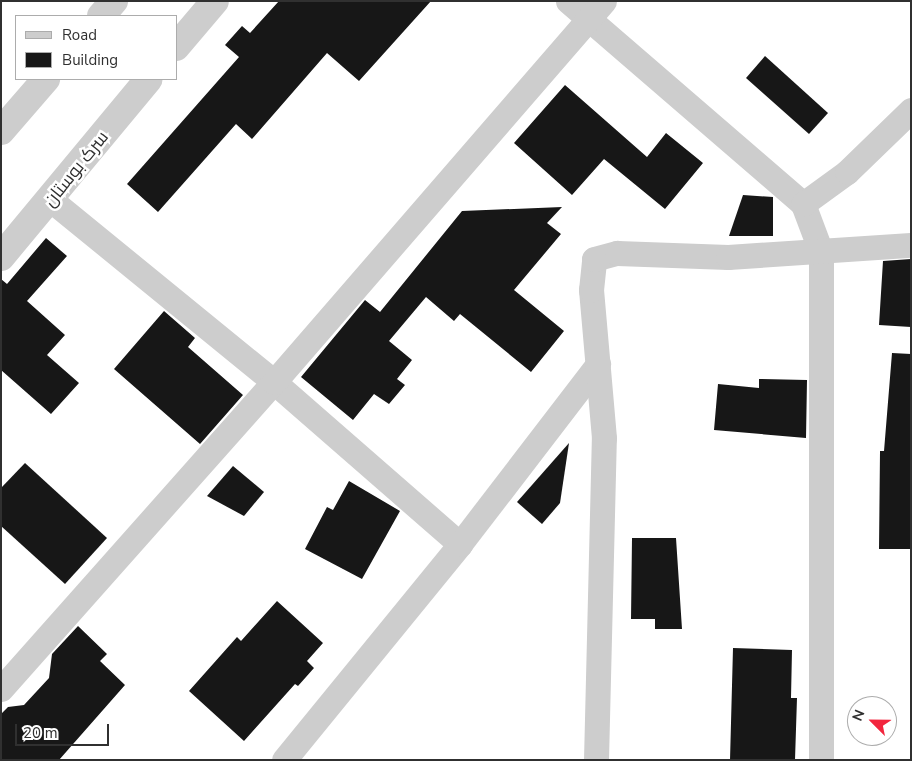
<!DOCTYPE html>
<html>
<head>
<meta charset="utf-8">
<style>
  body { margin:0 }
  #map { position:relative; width:912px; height:761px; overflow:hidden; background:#fff; font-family:"Nunito Sans",Cairo,sans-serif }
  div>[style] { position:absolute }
  .building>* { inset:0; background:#171717 }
  .minor>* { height:25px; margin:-12.5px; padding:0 12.5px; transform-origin:12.5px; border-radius:12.5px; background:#cdcdcd }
  .tertiary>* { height:28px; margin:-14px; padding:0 14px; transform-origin:14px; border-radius:14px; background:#cdcdcd }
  span { translate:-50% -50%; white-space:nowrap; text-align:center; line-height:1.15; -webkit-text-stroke:5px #fff; paint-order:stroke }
  .street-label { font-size:18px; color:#303030 }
  .frame { position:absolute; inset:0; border:2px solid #303030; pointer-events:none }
  .legend { position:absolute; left:15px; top:15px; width:162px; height:65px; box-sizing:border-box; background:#fff; border:1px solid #acacac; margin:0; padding:6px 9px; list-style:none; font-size:15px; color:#303030 }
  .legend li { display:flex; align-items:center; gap:10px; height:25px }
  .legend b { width:25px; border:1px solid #acacac }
  .north { position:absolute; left:847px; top:696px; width:50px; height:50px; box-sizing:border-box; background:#fff; border:1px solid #acacac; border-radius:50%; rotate:293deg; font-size:14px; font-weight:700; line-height:20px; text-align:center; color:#303030 }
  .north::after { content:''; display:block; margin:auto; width:18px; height:22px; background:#f2263e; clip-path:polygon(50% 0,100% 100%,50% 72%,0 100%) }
  .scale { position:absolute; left:15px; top:724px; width:94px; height:22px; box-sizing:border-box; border:2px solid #303030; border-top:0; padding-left:6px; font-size:15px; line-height:18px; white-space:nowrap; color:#303030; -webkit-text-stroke:4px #fff; paint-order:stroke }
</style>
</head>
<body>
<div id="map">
  <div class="building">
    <i style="clip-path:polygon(279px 1px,431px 1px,359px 81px,327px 53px,252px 139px,236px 124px,158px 212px,127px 184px,239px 57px,225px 45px,242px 26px,250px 33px)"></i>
    <i style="clip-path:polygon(765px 56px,828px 113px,809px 134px,746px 78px)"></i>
    <i style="clip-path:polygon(565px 85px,647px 157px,666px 133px,703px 163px,665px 209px,604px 159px,572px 195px,514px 143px)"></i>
    <i style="clip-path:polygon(743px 195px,773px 197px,773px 236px,729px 236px)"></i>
    <i style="clip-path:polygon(562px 207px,547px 223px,561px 234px,514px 290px,564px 331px,531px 372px,460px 314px,454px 321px,426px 297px,389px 341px,412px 360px,397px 379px,405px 385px,389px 404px,374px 394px,353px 420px,301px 377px,365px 300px,380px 312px,462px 211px)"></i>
    <i style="clip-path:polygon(46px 238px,67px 256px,27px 301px,65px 335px,47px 355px,79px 383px,51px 414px,1px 370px,1px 279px,7px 284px)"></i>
    <i style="clip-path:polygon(911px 259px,911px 327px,879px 325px,883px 261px)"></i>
    <i style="clip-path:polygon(164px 311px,195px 338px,188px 347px,243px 395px,200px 444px,114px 369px)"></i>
    <i style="clip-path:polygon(892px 353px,911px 354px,911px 549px,879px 549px,880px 451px,884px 451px)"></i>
    <i style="clip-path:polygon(759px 379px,807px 380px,806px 438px,714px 430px,718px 384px,759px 388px)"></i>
    <i style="clip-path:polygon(569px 443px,560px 503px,542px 524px,517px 502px)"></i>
    <i style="clip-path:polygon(25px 463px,107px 538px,65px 584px,1px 526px,1px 488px)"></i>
    <i style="clip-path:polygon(233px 466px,264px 492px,244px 516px,207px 496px)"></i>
    <i style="clip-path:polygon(349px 481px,400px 511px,362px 579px,305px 549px,327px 507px,333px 510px)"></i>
    <i style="clip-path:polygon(632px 538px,676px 538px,682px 629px,655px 629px,655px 619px,631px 619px)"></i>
    <i style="clip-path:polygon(277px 601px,323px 643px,307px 661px,314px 668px,298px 686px,295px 684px,244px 741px,189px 691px,237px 637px,241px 641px)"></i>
    <i style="clip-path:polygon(78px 626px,107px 654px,100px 661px,125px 685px,59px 760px,1px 760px,1px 714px,8px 707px,24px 705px,49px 678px,52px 654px)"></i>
    <i style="clip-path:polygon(733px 648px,792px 650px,791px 698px,797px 698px,795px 760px,730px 760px)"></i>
  </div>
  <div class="minor">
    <i style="left:568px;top:1px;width:311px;rotate:40.8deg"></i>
    <i style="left:803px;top:204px;width:51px;rotate:69.4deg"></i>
    <i style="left:821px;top:252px;width:508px;rotate:90deg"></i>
    <i style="left:51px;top:200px;width:288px;rotate:39.2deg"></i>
    <i style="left:274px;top:382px;width:247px;rotate:41.1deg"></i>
    <i style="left:803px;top:204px;width:54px;rotate:-36deg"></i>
    <i style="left:847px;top:172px;width:89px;rotate:-44.1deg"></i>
    <i style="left:1px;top:689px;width:411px;rotate:-48.4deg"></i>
    <i style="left:274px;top:382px;width:504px;rotate:-49.1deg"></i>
    <i style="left:284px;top:760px;width:279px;rotate:-50.8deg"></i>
    <i style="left:460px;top:544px;width:227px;rotate:-52.5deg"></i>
    <i style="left:596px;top:760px;width:322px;rotate:-88.6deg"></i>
    <i style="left:604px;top:438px;width:149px;rotate:-95deg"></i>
    <i style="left:591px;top:290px;width:31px;rotate:-84deg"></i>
    <i style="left:594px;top:259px;width:24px;rotate:-15deg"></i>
    <i style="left:617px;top:253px;width:111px;rotate:2.1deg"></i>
    <i style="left:728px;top:257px;width:183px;rotate:-3.8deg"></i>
  </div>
  <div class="tertiary">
    <i style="left:101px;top:16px;width:20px;rotate:-49deg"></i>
    <i style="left:176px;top:47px;width:60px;rotate:-49.7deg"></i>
    <i style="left:1px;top:131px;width:69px;rotate:-49.1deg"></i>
    <i style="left:1px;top:257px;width:231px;rotate:-50.3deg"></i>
  </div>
  <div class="street-label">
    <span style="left:76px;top:169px;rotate:-51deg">سرک بوستان</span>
  </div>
  <div class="frame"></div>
  <ul class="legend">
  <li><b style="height:6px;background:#cdcdcd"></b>Road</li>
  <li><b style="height:14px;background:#171717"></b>Building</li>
  </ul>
  <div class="north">N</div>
  <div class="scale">20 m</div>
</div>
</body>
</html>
